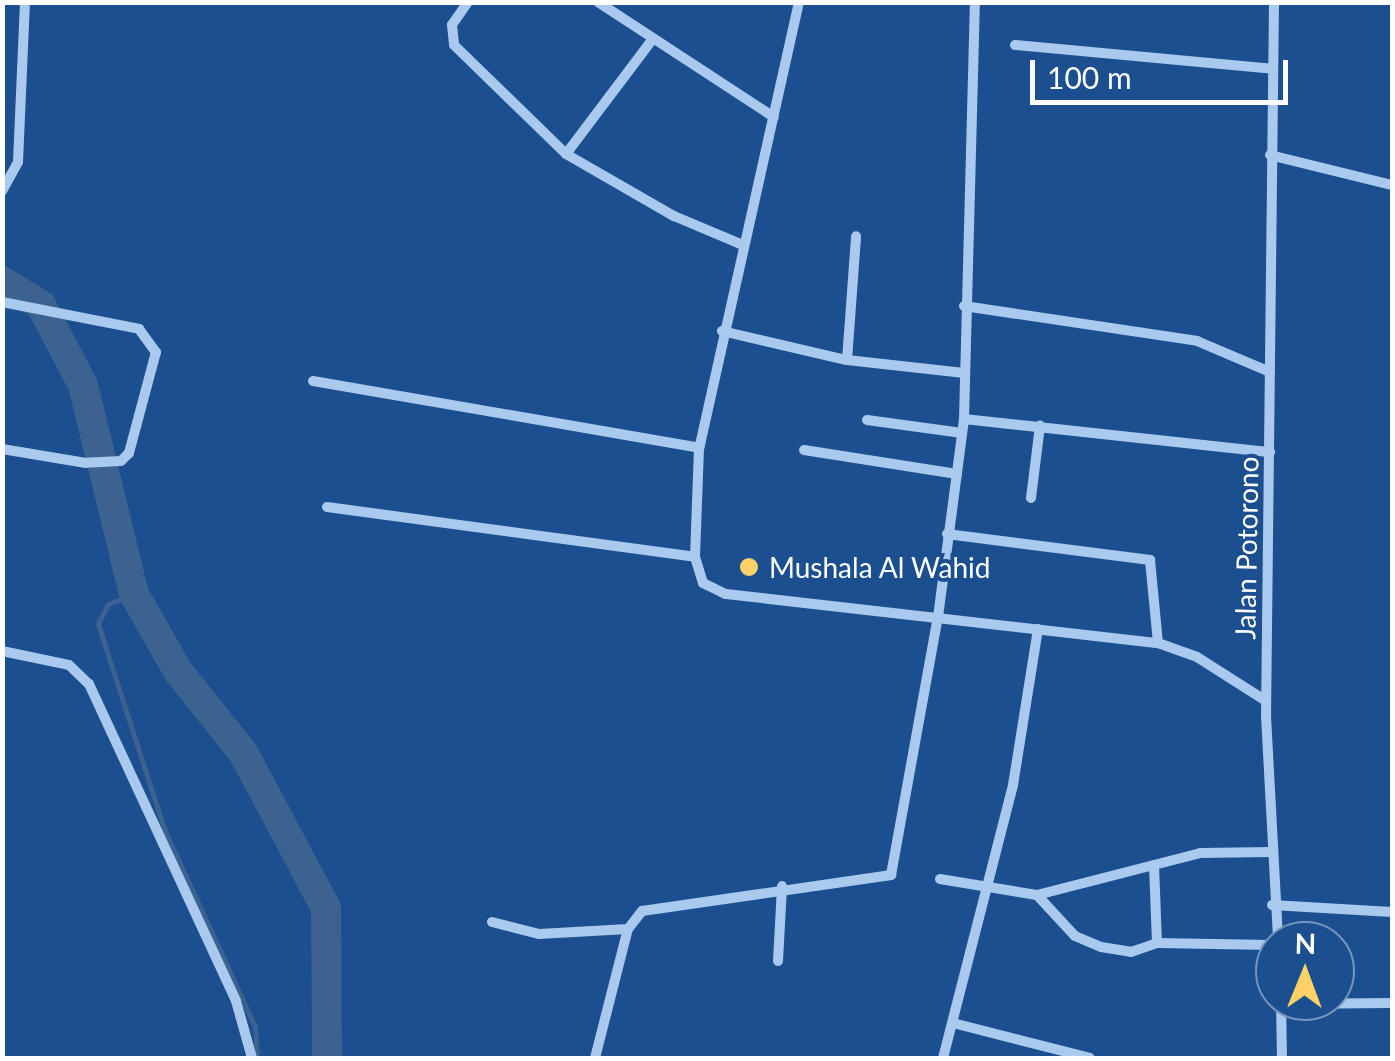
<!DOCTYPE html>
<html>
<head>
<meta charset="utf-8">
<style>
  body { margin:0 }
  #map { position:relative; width:1395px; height:1061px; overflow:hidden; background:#1b4f8f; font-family:Lato,sans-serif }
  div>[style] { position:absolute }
  .stream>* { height:5px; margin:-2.5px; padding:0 2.5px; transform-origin:2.5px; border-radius:2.5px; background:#3c6290 }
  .river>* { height:30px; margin:-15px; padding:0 15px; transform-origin:15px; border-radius:15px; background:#3c6290 }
  .street>* { height:10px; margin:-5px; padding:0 5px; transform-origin:5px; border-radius:5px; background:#a9c9ee }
  .dots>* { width:28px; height:28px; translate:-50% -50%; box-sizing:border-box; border:5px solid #1b4f8f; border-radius:50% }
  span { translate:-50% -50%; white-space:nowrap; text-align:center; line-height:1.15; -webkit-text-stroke:8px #1b4f8f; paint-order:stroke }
  .street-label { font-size:28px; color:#fff }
  .poi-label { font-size:28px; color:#fff }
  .left { translate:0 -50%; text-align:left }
  .frame { position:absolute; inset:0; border:5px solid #fff; pointer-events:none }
  .north { position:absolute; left:1255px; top:921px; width:100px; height:100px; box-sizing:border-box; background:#1b4f8f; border:2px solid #7695bc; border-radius:50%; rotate:1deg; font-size:28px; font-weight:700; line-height:40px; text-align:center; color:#fff }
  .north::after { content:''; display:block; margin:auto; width:35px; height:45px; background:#ffd166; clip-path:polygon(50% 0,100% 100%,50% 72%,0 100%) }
  .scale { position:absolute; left:1030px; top:60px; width:258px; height:45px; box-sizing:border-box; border:5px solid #fff; border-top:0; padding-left:12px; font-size:30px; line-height:35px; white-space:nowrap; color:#fff; -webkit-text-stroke:8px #1b4f8f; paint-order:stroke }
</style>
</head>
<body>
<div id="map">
  <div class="stream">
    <i style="left:134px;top:594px;width:28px;rotate:159deg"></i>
    <i style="left:108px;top:604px;width:22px;rotate:117deg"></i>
    <i style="left:98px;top:624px;width:218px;rotate:72.1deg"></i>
    <i style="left:165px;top:831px;width:216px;rotate:65.3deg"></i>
    <i style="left:255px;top:1027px;width:31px;rotate:86deg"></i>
  </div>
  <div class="river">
    <i style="left:2px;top:281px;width:46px;rotate:31.6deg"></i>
    <i style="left:41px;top:305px;width:90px;rotate:62.3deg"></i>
    <i style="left:83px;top:385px;width:215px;rotate:76.3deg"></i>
    <i style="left:134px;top:594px;width:89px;rotate:60.3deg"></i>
    <i style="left:178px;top:671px;width:106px;rotate:51.5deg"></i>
    <i style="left:244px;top:754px;width:174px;rotate:62deg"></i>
    <i style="left:326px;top:908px;width:150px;rotate:89.6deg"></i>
  </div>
  <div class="street">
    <i style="left:468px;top:2px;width:28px;rotate:125deg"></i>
    <i style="left:452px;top:25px;width:20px;rotate:84deg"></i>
    <i style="left:454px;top:45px;width:156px;rotate:44.2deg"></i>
    <i style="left:566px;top:154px;width:125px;rotate:29.9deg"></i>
    <i style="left:674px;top:216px;width:75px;rotate:22.8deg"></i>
    <i style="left:598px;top:2px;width:210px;rotate:33.2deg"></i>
    <i style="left:799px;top:2px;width:457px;rotate:102.6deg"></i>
    <i style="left:699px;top:448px;width:109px;rotate:92.1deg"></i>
    <i style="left:695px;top:557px;width:27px;rotate:73deg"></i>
    <i style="left:703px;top:583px;width:25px;rotate:26deg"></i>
    <i style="left:726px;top:594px;width:435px;rotate:6.5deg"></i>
    <i style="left:1158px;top:643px;width:41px;rotate:19.7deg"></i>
    <i style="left:1197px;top:657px;width:82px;rotate:32.5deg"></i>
    <i style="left:1274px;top:2px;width:714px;rotate:90.64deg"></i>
    <i style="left:1266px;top:716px;width:225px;rotate:86.9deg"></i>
    <i style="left:1015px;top:45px;width:259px;rotate:5.3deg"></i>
    <i style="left:566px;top:154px;width:141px;rotate:-53deg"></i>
    <i style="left:1270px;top:155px;width:126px;rotate:13.8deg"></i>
    <i style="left:2px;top:191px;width:33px;rotate:-61deg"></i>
    <i style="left:18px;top:162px;width:160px;rotate:-87.5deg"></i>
    <i style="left:2px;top:302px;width:140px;rotate:11.1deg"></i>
    <i style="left:139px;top:329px;width:29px;rotate:54deg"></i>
    <i style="left:156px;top:352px;width:105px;rotate:105deg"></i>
    <i style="left:129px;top:453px;width:11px;rotate:135deg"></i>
    <i style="left:121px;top:461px;width:35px;rotate:177deg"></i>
    <i style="left:86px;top:463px;width:85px;rotate:-170.5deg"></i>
    <i style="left:964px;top:306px;width:236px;rotate:8.5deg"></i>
    <i style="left:1197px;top:341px;width:79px;rotate:23deg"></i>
    <i style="left:722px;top:331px;width:128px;rotate:13.1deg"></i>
    <i style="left:847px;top:360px;width:118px;rotate:6.3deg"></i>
    <i style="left:847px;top:360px;width:124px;rotate:-85.8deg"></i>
    <i style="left:313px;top:381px;width:392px;rotate:9.8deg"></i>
    <i style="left:964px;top:419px;width:308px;rotate:6.2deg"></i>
    <i style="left:867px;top:420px;width:96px;rotate:7.8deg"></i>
    <i style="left:804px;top:450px;width:155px;rotate:8.9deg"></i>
    <i style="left:1031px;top:498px;width:73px;rotate:-82.9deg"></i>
    <i style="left:327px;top:507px;width:371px;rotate:7.7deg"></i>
    <i style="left:947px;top:534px;width:205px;rotate:7.3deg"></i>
    <i style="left:1150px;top:560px;width:83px;rotate:84.5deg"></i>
    <i style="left:2px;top:651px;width:68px;rotate:11.8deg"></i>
    <i style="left:69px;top:665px;width:28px;rotate:44deg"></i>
    <i style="left:89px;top:684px;width:349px;rotate:65.1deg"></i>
    <i style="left:236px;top:1001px;width:59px;rotate:74.3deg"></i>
    <i style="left:1154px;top:865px;width:78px;rotate:87.8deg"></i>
    <i style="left:940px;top:879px;width:98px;rotate:9.4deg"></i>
    <i style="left:1037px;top:895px;width:168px;rotate:-14.4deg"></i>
    <i style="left:1200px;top:853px;width:71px;rotate:-0.8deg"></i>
    <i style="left:1037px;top:895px;width:56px;rotate:47.2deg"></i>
    <i style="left:1075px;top:936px;width:28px;rotate:23deg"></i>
    <i style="left:1101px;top:947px;width:30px;rotate:9deg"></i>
    <i style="left:1131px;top:952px;width:28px;rotate:-19deg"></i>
    <i style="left:1157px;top:943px;width:118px;rotate:1deg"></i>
    <i style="left:1272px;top:905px;width:120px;rotate:3.3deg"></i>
    <i style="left:492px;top:922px;width:49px;rotate:14.3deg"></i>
    <i style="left:539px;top:934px;width:89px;rotate:-3.2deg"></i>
    <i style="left:778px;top:961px;width:75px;rotate:-86.9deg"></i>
    <i style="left:1281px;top:1001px;width:57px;rotate:89deg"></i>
    <i style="left:1281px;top:1004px;width:111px;rotate:-0.5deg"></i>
    <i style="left:953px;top:1023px;width:141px;rotate:14.3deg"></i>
    <i style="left:595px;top:1058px;width:133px;rotate:-75.7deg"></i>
    <i style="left:628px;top:929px;width:23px;rotate:-52deg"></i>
    <i style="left:642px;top:911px;width:252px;rotate:-8.2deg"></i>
    <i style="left:891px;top:875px;width:262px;rotate:-79.7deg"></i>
    <i style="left:938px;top:617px;width:200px;rotate:-82.5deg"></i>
    <i style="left:964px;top:419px;width:417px;rotate:-88.5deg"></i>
    <i style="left:943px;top:1058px;width:282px;rotate:-75.6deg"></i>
    <i style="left:1013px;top:785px;width:158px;rotate:-80.9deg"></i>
  </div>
  <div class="dots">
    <i style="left:749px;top:567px;background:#ffd166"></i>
  </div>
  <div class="street-label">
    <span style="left:1246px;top:548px;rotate:-89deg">Jalan Potorono</span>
  </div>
  <div class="poi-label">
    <span class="left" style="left:769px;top:567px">Mushala Al Wahid</span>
  </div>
  <div class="frame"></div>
  <div class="north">N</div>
  <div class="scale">100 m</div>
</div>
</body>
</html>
